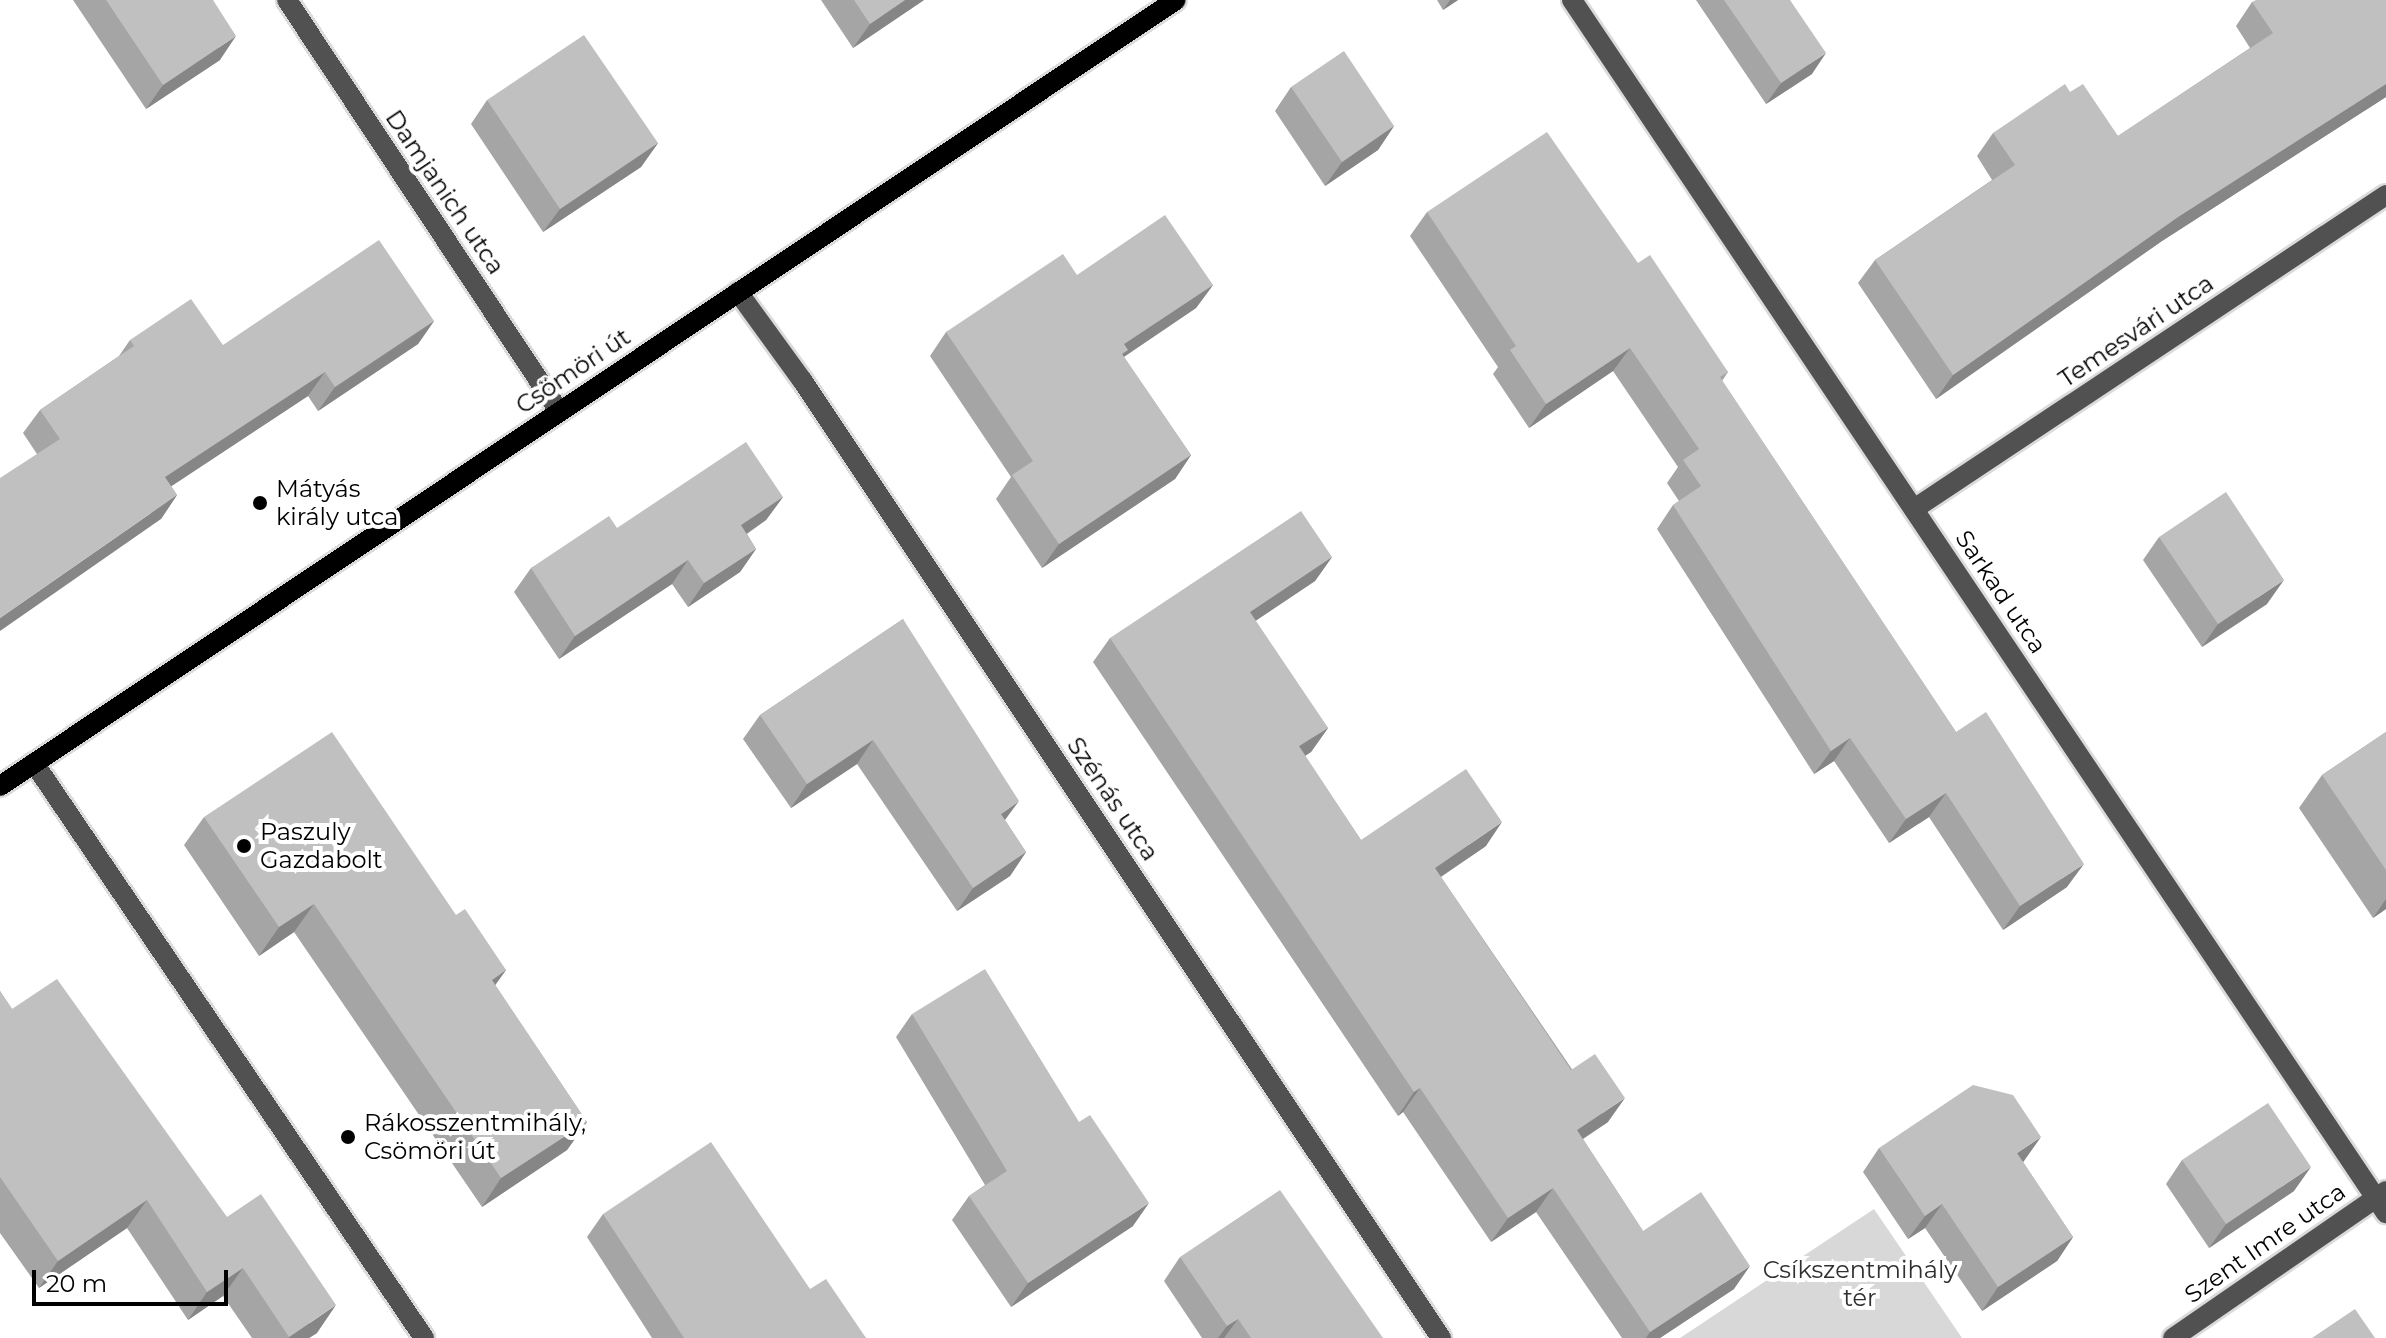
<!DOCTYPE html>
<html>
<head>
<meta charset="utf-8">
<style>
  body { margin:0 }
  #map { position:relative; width:2386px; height:1338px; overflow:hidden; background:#fff; font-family:Montserrat,sans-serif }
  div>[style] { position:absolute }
  .green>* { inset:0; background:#d8d8d8 }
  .roads { filter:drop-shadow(2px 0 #dbdbdb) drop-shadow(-2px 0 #dbdbdb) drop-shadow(0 2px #dbdbdb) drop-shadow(0 -2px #dbdbdb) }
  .minor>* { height:20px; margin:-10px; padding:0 10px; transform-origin:10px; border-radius:10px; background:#515151 }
  .major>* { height:20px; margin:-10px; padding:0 10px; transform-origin:10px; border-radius:10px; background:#000 }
  .wall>* { inset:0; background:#a5a5a5 }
  .shaded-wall>* { inset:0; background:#868686 }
  .building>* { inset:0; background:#c0c0c0 }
  .dots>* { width:22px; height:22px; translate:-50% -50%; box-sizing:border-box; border:4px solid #fff; border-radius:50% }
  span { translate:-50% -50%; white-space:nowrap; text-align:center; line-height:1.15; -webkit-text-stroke:8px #fff; paint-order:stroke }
  .street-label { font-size:24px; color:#000 }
  .poi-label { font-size:24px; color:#000 }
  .left { translate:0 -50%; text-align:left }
  .park-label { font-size:24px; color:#2f2f2f }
  .scale { position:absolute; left:32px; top:1270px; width:196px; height:36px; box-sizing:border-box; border:4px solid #000; border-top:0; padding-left:10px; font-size:24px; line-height:28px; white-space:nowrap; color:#000; -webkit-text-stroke:6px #fff; paint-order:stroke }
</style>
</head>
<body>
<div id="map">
  <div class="green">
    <i style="clip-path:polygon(1874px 1209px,1962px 1338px,1680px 1338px)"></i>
  </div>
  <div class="roads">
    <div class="minor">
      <i style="left:287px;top:0;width:494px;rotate:56.5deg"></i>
      <i style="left:1572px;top:0;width:1461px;rotate:56.14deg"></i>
      <i style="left:738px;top:292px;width:109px;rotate:54deg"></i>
      <i style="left:802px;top:380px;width:1152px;rotate:56.3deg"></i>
      <i style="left:1914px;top:509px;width:567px;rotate:-33.63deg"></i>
      <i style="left:34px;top:763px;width:695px;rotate:55.85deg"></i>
      <i style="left:2173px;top:1338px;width:259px;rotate:-34.6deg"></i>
    </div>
    <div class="major">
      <i style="left:0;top:786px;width:1414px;rotate:-33.76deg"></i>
    </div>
  </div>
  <div class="wall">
    <i style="clip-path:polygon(73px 0,213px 0,220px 60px,146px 109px)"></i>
    <i style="clip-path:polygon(821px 0,924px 0,853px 48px)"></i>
    <i style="clip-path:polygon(1437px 0,1458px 0,1443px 10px)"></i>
    <i style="clip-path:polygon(1696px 0,1790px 0,1812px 74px,1766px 104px)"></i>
    <i style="clip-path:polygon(2386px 0,2386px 97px,2162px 241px,1936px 399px,1858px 283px,1875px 260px,1992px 180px,1977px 156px,1993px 133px,2070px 92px,2118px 136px,2250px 48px,2236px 26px,2252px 2px)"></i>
    <i style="clip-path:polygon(1291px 87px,1394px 126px,1378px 150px,1325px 186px,1275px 111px)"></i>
    <i style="clip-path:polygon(487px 100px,658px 143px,641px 167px,543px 232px,471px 124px)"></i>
    <i style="clip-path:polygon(1427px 212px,1638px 263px,1728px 372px,1722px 381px,1956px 732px,2067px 887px,2003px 930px,1929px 817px,1889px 843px,1834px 761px,1814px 774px,1657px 529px,1673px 505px,1679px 501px,1667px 483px,1678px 467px,1613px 371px,1529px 428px,1493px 374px,1498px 367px,1410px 236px)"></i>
    <i style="clip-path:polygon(1077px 275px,1213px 285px,1196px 308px,1124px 357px,1191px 455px,1175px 479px,1042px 568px,996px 499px,1011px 477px,930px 356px,946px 332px)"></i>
    <i style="clip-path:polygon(434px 321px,418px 344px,318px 411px,308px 396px,171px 486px,177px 495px,161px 519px,37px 454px,23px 433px,40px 410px,119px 356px,130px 340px,223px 345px)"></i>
    <i style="clip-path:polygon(783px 497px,766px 520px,747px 534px,756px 549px,740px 572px,688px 607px,672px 584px,559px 659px,514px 592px,531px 568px,617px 528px)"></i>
    <i style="clip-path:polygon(2159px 537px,2267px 604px,2202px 647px,2143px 560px)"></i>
    <i style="clip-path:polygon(1332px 557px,1315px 581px,1255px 621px,1328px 728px,1311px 752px,1305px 756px,1361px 840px,1486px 846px,1441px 877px,1608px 1122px,1583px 1139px,1643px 1231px,1734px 1289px,1660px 1338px,1622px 1338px,1536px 1212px,1491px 1242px,1403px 1112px,1398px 1116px,1093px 662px,1110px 638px)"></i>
    <i style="clip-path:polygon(903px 619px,1005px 820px,1026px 852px,1010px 876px,957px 911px,857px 764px,791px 808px,743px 739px,760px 715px)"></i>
    <i style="clip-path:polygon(2386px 732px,2386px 909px,2373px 918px,2299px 808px,2322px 775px)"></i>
    <i style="clip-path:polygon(204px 817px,456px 915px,506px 970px,495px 985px,587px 1122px,567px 1150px,482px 1207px,294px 932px,259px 956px,184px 845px)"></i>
    <i style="clip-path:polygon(0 991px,12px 1009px,227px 1217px,317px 1333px,309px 1338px,252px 1338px,223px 1296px,188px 1320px,127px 1228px,39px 1288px,0 1233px)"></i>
    <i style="clip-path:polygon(912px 1014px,1133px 1226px,1011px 1307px,952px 1220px,969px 1196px,985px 1185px,896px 1037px)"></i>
    <i style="clip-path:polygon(1879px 1148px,2024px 1161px,2023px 1162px,2073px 1237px,2057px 1261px,1982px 1311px,1925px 1228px,1908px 1239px,1863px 1172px)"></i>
    <i style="clip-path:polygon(2182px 1160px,2294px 1191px,2209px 1248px,2166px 1184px)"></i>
    <i style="clip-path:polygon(603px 1214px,810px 1289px,866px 1338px,652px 1338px,587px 1237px)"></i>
    <i style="clip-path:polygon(1180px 1257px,1383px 1338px,1202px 1338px,1164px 1281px)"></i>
  </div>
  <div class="shaded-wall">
    <i style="clip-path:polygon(905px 0,924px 0,853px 48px,870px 24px)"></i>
    <i style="clip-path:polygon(1450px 0,1458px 0,1443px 10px)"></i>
    <i style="clip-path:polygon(236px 36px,220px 60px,146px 109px,163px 85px)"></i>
    <i style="clip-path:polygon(1826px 53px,1812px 74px,1766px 104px,1781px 83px)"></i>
    <i style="clip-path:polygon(2386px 84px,2386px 97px,2162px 241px,1936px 399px,1953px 375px,2178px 217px)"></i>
    <i style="clip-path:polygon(1394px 126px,1378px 150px,1325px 186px,1342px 162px)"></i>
    <i style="clip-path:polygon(658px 143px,641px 167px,543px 232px,560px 209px)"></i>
    <i style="clip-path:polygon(1213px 285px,1196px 308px,1122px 358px,1124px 344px)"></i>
    <i style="clip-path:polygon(434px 321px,418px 344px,318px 411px,335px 387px)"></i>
    <i style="clip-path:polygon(1630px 348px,1613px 371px,1529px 428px,1546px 404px)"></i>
    <i style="clip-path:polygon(325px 372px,308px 396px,149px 501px,165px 477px)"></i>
    <i style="clip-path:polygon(1191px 455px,1175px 479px,1042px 568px,1059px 544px)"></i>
    <i style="clip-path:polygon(177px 495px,161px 519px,0 631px,0 618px)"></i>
    <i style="clip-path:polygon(783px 497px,766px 520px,724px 549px,741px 525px)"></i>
    <i style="clip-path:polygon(756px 549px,740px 572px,688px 607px,704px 583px)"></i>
    <i style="clip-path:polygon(1332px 557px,1315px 581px,1233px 636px,1250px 612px)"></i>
    <i style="clip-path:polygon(688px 560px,672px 584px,559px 659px,575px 636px)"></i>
    <i style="clip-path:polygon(2284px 580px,2267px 604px,2202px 647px,2218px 624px)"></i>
    <i style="clip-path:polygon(1328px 728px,1311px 752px,1283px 770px,1299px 746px)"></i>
    <i style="clip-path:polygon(1850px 738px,1834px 761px,1814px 774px,1831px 751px)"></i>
    <i style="clip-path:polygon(873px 740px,857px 764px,791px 808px,807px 784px)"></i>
    <i style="clip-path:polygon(1946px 793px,1929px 817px,1889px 843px,1906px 819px)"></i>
    <i style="clip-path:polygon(1019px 801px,1002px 824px,1001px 814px)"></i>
    <i style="clip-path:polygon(1502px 822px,1486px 846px,1418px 892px,1435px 868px)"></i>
    <i style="clip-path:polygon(1026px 852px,1010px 876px,957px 911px,973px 888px)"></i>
    <i style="clip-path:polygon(2084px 864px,2067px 887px,2003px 930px,2020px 906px)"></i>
    <i style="clip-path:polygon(2386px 899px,2386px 909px,2373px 918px)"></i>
    <i style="clip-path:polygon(314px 904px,294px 932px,259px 956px,279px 927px)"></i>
    <i style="clip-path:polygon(506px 970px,486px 998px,492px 980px)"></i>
    <i style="clip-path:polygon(1420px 1088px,1403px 1112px,1398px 1116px,1414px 1092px)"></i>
    <i style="clip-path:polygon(1625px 1098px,1608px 1122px,1560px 1154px,1577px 1130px)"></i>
    <i style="clip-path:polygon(587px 1122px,567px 1150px,482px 1207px,501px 1178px)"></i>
    <i style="clip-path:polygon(2041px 1137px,2024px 1161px,2001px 1177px,2017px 1153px)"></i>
    <i style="clip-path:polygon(2311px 1167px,2294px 1191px,2209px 1248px,2226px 1224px)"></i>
    <i style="clip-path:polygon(1553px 1188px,1536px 1212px,1491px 1242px,1508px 1218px)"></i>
    <i style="clip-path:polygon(147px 1200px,127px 1228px,39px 1288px,58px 1261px)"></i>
    <i style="clip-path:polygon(1149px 1203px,1133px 1226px,1011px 1307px,1028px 1283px)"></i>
    <i style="clip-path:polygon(1942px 1204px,1925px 1228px,1908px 1239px,1925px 1216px)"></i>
    <i style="clip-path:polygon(2073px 1237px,2057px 1261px,1982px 1311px,1998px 1287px)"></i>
    <i style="clip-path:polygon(1750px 1266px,1734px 1289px,1660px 1338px,1646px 1338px,1650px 1332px)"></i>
    <i style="clip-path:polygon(243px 1268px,223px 1296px,188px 1320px,207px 1292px)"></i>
    <i style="clip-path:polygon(336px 1305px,317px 1333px,309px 1338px,288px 1338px)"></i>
    <i style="clip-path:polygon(1238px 1319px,1224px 1338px,1218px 1338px,1227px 1326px)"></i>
  </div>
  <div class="building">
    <i style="clip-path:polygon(106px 0,213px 0,236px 36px,163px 85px)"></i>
    <i style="clip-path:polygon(854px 0,905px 0,870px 24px)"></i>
    <i style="clip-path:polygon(1724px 0,1790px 0,1826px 53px,1781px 83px)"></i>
    <i style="clip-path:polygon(2256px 0,2386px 0,2386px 84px,2178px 217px,1953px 375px,1875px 260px,2015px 165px,1993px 133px,2065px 84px,2070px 92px,2083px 84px,2118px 136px,2273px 33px,2252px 2px)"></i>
    <i style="clip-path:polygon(584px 35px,658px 143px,560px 209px,487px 100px)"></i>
    <i style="clip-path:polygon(1344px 51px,1394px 126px,1342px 162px,1291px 87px)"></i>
    <i style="clip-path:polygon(1547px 132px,1638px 263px,1650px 255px,1728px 372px,1720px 377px,1956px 732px,1986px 712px,2084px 864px,2020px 906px,1946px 793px,1906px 819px,1850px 738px,1831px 751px,1673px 505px,1701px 486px,1683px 460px,1699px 449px,1630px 348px,1546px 404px,1510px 350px,1516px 346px,1427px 212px)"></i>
    <i style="clip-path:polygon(1165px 215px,1213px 285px,1124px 344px,1128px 350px,1122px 354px,1191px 455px,1059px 544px,1012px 475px,1033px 461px,946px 332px,1063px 254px,1077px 275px)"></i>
    <i style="clip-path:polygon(379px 240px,434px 321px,335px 387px,325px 372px,165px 477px,177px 495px,0 618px,0 478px,60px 439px,40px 410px,134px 346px,130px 340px,191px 299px,223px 345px)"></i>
    <i style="clip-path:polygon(746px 442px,783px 497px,741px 525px,756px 549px,704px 583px,688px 560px,575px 636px,531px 568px,609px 516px,617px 528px)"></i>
    <i style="clip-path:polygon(2226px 492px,2284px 580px,2218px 624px,2159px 537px)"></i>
    <i style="clip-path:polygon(1301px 511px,1332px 557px,1250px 612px,1328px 728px,1299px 746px,1361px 840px,1466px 769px,1502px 822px,1435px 868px,1571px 1070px,1595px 1054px,1625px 1098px,1577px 1130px,1643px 1231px,1701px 1192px,1750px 1266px,1650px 1332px,1553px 1188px,1508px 1218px,1420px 1088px,1414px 1092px,1110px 638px)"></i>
    <i style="clip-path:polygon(903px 619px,1019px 801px,1001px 814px,1026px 852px,973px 888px,873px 740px,807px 784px,760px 715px)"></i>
    <i style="clip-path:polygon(332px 732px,456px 915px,465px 909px,506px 970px,492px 980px,587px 1122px,501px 1178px,314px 904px,279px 927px,204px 817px)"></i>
    <i style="clip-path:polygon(2386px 732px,2386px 870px,2322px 775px)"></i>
    <i style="clip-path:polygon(985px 969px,1079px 1122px,1090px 1115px,1149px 1203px,1028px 1283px,969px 1196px,1007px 1171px,912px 1014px)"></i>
    <i style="clip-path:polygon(57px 979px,227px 1217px,261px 1194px,336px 1305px,289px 1337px,243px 1268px,207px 1292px,147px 1200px,58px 1261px,0 1177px,0 991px,12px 1009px)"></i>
    <i style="clip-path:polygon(1973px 1085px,2013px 1095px,2041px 1137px,2017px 1153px,2073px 1237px,1998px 1287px,1942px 1204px,1925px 1216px,1879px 1148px)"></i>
    <i style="clip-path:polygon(2268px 1103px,2311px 1167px,2226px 1224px,2182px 1160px)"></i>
    <i style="clip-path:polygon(711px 1142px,810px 1289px,826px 1279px,866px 1338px,684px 1338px,603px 1214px)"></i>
    <i style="clip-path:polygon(1280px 1190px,1383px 1338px,1251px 1338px,1238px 1319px,1227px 1326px,1180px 1257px)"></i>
    <i style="clip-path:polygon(2355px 1309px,2375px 1338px,2312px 1338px)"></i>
  </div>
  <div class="dots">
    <i style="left:260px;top:503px;background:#000"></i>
    <i style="left:244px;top:846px;background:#000"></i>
    <i style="left:348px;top:1137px;background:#000"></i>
  </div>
  <div class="street-label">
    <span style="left:445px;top:192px;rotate:56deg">Damjanich utca</span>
    <span style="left:2136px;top:331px;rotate:-34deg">Temesvári utca</span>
    <span style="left:573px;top:371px;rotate:-34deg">Csömöri út</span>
    <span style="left:2001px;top:592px;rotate:56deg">Sarkad utca</span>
    <span style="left:1113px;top:799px;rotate:56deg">Szénás utca</span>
    <span style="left:2265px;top:1243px;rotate:-35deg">Szent Imre utca</span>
  </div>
  <div class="poi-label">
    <span class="left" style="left:276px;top:503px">Mátyás<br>király utca</span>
    <span class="left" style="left:260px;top:846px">Paszuly<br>Gazdabolt</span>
    <span class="left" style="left:364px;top:1137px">Rákosszentmihály,<br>Csömöri út</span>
  </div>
  <div class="park-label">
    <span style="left:1860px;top:1284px">Csíkszentmihály<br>tér</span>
  </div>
  <div class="scale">20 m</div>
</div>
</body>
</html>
